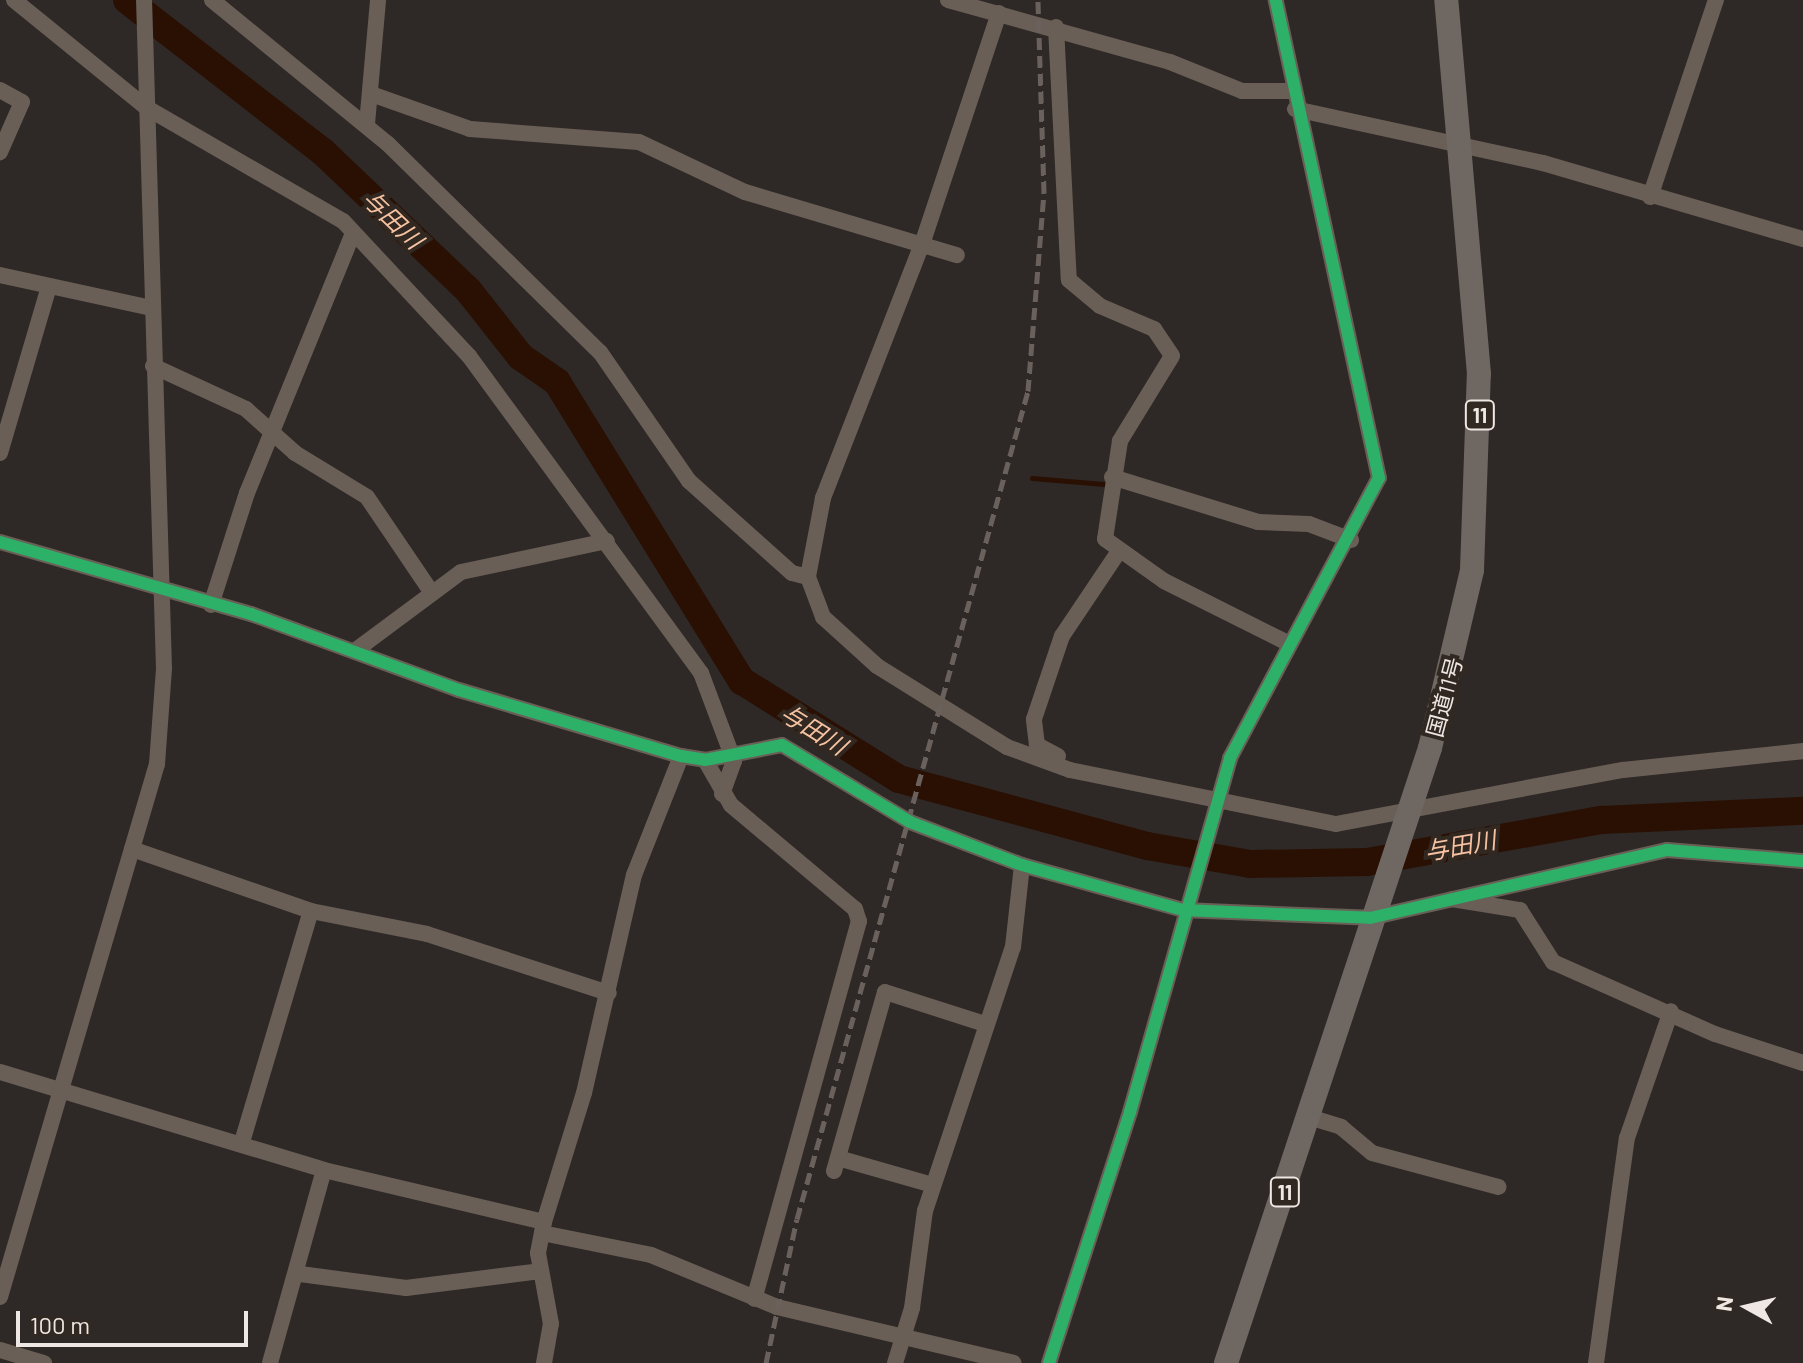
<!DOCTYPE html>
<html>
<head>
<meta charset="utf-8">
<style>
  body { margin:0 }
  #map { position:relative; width:1803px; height:1363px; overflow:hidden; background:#2e2926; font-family:Barlow,"Noto Sans JP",sans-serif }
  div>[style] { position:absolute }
  .stream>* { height:5px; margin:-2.5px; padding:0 2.5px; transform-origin:2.5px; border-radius:2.5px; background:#2a1003 }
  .river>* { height:28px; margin:-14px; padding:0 14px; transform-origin:14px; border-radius:14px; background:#2a1003 }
  .minor>* { height:16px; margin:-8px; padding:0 8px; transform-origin:8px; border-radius:8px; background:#6a5f56 }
  .highway>* { height:24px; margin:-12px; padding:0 12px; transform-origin:12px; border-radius:12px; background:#6f6762 }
  .rail>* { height:5px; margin-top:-2.5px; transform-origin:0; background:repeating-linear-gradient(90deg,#6a615c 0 12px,transparent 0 18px) }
  .cycleway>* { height:12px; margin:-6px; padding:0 6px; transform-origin:6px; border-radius:6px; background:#2db169 }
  span { translate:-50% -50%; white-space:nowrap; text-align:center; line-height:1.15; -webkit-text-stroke:8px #322822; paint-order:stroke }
  .shield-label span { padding:2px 6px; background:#322822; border:2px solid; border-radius:6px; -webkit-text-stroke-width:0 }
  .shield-label { font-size:20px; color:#eee7e3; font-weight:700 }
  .street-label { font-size:22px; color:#eee7e3 }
  .water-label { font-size:24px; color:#f6c2a1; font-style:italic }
  .north { position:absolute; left:1707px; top:1267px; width:80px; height:80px; -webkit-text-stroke:6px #322822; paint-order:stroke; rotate:278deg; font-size:22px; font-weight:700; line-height:32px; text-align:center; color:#eee7e3 }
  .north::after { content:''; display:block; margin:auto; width:28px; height:36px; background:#eee7e3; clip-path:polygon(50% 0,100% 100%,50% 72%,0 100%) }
  .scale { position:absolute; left:16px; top:1311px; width:232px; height:36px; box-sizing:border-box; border:4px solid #eee7e3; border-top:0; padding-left:10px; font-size:24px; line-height:28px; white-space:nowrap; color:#eee7e3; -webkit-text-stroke:6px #322822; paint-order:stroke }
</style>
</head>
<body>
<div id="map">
  <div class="stream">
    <i style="left:1032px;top:478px;width:72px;rotate:4.8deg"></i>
  </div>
  <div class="river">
    <i style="left:127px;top:0;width:247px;rotate:37.8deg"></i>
    <i style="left:322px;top:151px;width:202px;rotate:43.6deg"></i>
    <i style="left:468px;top:290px;width:85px;rotate:51.7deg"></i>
    <i style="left:521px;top:357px;width:44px;rotate:34.8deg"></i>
    <i style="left:557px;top:382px;width:352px;rotate:58.3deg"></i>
    <i style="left:742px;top:681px;width:185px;rotate:32deg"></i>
    <i style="left:899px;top:779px;width:257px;rotate:15.1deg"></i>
    <i style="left:1147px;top:846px;width:105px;rotate:9.9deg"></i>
    <i style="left:1250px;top:864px;width:117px;rotate:-1deg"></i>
    <i style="left:1367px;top:862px;width:238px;rotate:-10.2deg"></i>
    <i style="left:1601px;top:820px;width:202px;rotate:-2.6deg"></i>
  </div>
  <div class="minor">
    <i style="left:14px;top:0;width:171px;rotate:39.1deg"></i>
    <i style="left:147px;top:108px;width:226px;rotate:30deg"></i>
    <i style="left:343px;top:221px;width:185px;rotate:47deg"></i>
    <i style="left:469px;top:356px;width:393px;rotate:53.8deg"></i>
    <i style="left:701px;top:673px;width:94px;rotate:69.4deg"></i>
    <i style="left:734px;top:761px;width:35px;rotate:110deg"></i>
    <i style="left:212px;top:0;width:227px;rotate:39.3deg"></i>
    <i style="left:388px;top:144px;width:297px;rotate:44.5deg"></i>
    <i style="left:600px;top:352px;width:157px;rotate:55.4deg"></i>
    <i style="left:689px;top:481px;width:138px;rotate:41.8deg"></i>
    <i style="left:792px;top:573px;width:16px;rotate:14deg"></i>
    <i style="left:948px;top:0;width:230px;rotate:15.6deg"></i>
    <i style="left:1170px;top:62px;width:78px;rotate:21.9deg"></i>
    <i style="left:1242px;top:91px;width:48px"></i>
    <i style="left:999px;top:13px;width:243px;rotate:108.4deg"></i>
    <i style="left:922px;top:244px;width:273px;rotate:111.3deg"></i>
    <i style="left:823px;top:498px;width:80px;rotate:100.8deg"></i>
    <i style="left:808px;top:577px;width:43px;rotate:69.4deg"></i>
    <i style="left:823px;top:617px;width:73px;rotate:42.2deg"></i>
    <i style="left:877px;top:666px;width:153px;rotate:31.9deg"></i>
    <i style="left:1007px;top:747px;width:67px;rotate:20.1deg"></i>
    <i style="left:1070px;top:770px;width:271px;rotate:11.5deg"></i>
    <i style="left:1336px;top:824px;width:292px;rotate:-10.7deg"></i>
    <i style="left:1623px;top:770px;width:181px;rotate:-6deg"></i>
    <i style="left:1056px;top:27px;width:253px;rotate:87.1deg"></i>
    <i style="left:1069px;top:280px;width:40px;rotate:40deg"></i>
    <i style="left:1100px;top:306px;width:59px;rotate:23.1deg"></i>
    <i style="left:1154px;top:329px;width:32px;rotate:56deg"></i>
    <i style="left:1172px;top:356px;width:100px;rotate:121.5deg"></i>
    <i style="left:1120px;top:441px;width:99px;rotate:98.7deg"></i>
    <i style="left:1105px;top:539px;width:72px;rotate:35.4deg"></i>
    <i style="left:1164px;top:581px;width:139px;rotate:26.6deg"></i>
    <i style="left:0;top:90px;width:25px;rotate:29deg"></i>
    <i style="left:22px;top:102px;width:55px;rotate:113.7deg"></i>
    <i style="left:374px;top:95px;width:102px;rotate:19.5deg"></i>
    <i style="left:470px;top:129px;width:169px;rotate:4.4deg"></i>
    <i style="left:639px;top:142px;width:117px;rotate:25.3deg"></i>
    <i style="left:745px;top:192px;width:221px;rotate:16.6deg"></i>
    <i style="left:1295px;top:109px;width:254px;rotate:12.3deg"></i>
    <i style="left:1543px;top:163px;width:271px;rotate:16.3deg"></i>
    <i style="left:367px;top:124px;width:124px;rotate:-84.9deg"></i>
    <i style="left:1650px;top:197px;width:208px;rotate:-71.5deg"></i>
    <i style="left:0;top:275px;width:155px;rotate:12.3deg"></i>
    <i style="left:153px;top:366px;width:102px;rotate:24.8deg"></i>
    <i style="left:246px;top:409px;width:66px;rotate:41.9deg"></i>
    <i style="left:295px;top:453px;width:84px;rotate:31.4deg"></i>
    <i style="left:367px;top:497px;width:112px;rotate:55.9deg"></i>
    <i style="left:0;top:453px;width:173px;rotate:-73.6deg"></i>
    <i style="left:1112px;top:477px;width:153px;rotate:17.1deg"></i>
    <i style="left:1258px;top:522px;width:51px;rotate:2.2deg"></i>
    <i style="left:1309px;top:524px;width:45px;rotate:20.9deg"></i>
    <i style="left:0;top:542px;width:261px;rotate:16deg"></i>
    <i style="left:251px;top:614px;width:221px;rotate:20.1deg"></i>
    <i style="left:459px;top:690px;width:232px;rotate:16.6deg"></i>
    <i style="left:681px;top:756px;width:24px;rotate:9deg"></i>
    <i style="left:705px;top:760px;width:78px;rotate:-11deg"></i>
    <i style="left:782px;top:745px;width:149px;rotate:31deg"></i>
    <i style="left:910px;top:822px;width:120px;rotate:21deg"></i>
    <i style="left:1022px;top:865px;width:167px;rotate:15.6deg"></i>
    <i style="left:1183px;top:910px;width:187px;rotate:2.4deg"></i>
    <i style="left:1370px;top:918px;width:305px;rotate:-12.9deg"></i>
    <i style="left:1667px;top:850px;width:136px;rotate:4.6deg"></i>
    <i style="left:211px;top:605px;width:118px;rotate:-72.2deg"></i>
    <i style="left:247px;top:493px;width:281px;rotate:-67.8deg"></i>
    <i style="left:356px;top:650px;width:131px;rotate:-36.6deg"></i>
    <i style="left:461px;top:572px;width:149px;rotate:-12deg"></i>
    <i style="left:1058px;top:756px;width:24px;rotate:-152deg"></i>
    <i style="left:1037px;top:745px;width:26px;rotate:-97deg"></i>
    <i style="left:1034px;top:719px;width:88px;rotate:-71.4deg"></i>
    <i style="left:1062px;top:636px;width:99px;rotate:-56.1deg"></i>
    <i style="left:705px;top:760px;width:52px;rotate:60deg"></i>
    <i style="left:731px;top:805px;width:162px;rotate:40deg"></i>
    <i style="left:855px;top:909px;width:13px;rotate:72deg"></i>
    <i style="left:859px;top:921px;width:392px;rotate:105.5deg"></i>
    <i style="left:132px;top:849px;width:189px;rotate:19.1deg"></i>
    <i style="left:311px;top:911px;width:118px;rotate:11.2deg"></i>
    <i style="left:427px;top:934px;width:191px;rotate:18deg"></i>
    <i style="left:1452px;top:899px;width:69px;rotate:9.2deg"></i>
    <i style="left:1520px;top:910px;width:62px;rotate:57.6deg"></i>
    <i style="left:1553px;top:962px;width:177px;rotate:24deg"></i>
    <i style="left:1715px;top:1034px;width:93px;rotate:18.2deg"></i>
    <i style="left:0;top:1072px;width:338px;rotate:16.8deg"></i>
    <i style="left:324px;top:1170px;width:226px;rotate:13.3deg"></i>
    <i style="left:1309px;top:1117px;width:34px;rotate:17deg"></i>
    <i style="left:1341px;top:1127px;width:40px;rotate:40deg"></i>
    <i style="left:1372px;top:1153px;width:131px;rotate:15deg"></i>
    <i style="left:242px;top:1142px;width:241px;rotate:-73.4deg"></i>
    <i style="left:838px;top:1158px;width:99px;rotate:15.9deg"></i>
    <i style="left:834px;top:1171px;width:186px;rotate:-74.1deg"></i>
    <i style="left:885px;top:992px;width:102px;rotate:17.7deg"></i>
    <i style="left:542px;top:1233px;width:111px;rotate:11.4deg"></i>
    <i style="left:651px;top:1255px;width:136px;rotate:22.4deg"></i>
    <i style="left:777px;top:1307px;width:243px;rotate:13.3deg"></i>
    <i style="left:300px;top:1274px;width:107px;rotate:7.5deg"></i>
    <i style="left:406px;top:1288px;width:135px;rotate:-7.2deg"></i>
    <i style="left:0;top:1297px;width:556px;rotate:-73.59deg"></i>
    <i style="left:157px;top:764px;width:95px;rotate:-85.8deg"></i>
    <i style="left:164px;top:669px;width:669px;rotate:-91.71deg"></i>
    <i style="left:0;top:1350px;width:46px;rotate:16.5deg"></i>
    <i style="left:270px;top:1363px;width:200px;rotate:-74.4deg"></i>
    <i style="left:544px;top:1363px;width:40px;rotate:-80deg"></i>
    <i style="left:551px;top:1324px;width:72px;rotate:-100.4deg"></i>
    <i style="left:538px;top:1253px;width:32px;rotate:-79deg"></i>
    <i style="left:544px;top:1222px;width:135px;rotate:-72.8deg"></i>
    <i style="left:584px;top:1093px;width:224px;rotate:-77.1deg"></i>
    <i style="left:634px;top:875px;width:128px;rotate:-68.4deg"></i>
    <i style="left:895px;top:1363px;width:58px;rotate:-72.8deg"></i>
    <i style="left:912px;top:1308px;width:98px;rotate:-82.4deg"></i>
    <i style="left:925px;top:1211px;width:278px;rotate:-71.6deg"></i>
    <i style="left:1013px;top:947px;width:82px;rotate:-83.7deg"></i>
    <i style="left:1049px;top:1363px;width:264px;rotate:-72.1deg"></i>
    <i style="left:1130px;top:1112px;width:368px;rotate:-74.2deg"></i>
    <i style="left:1230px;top:758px;width:317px;rotate:-62deg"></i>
    <i style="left:1379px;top:478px;width:489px;rotate:-102.2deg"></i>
    <i style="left:1596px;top:1363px;width:227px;rotate:-82.2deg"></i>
    <i style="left:1627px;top:1138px;width:134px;rotate:-70.9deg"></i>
  </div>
  <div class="highway">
    <i style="left:1226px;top:1363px;width:648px;rotate:-71.65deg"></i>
    <i style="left:1430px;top:748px;width:183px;rotate:-76.7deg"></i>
    <i style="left:1472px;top:570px;width:196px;rotate:-88deg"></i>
    <i style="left:1479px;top:374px;width:375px;rotate:-95deg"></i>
  </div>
  <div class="rail">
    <i style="left:766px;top:1363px;width:147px;rotate:-77.9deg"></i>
    <i style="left:797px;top:1219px;width:860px;rotate:-74.41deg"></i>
    <i style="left:1028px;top:391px;width:199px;rotate:-85.4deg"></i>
    <i style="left:1044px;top:193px;width:193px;rotate:-91.8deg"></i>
  </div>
  <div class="cycleway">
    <i style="left:0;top:542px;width:261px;rotate:16deg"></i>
    <i style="left:251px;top:614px;width:221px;rotate:20.1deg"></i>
    <i style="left:459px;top:690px;width:232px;rotate:16.6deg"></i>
    <i style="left:681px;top:756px;width:24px;rotate:9deg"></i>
    <i style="left:705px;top:760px;width:78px;rotate:-11deg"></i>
    <i style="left:782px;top:745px;width:149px;rotate:31deg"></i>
    <i style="left:910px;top:822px;width:120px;rotate:21deg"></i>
    <i style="left:1022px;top:865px;width:167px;rotate:15.6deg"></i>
    <i style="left:1183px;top:910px;width:187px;rotate:2.4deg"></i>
    <i style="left:1370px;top:918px;width:305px;rotate:-12.9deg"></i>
    <i style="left:1667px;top:850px;width:136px;rotate:4.6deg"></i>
    <i style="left:1049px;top:1363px;width:264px;rotate:-72.1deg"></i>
    <i style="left:1130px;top:1112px;width:368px;rotate:-74.2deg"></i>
    <i style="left:1230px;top:758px;width:317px;rotate:-62deg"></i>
    <i style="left:1379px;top:478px;width:489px;rotate:-102.2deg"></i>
  </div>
  <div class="shield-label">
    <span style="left:1480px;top:415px">11</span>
    <span style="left:1285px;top:1192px">11</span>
  </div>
  <div class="street-label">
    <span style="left:1444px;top:697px;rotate:-75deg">国道11号</span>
  </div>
  <div class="water-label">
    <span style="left:393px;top:219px;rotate:44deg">与田川</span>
    <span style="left:814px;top:729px;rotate:32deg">与田川</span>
    <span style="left:1460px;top:845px;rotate:-10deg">与田川</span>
  </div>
  <div class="north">N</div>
  <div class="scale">100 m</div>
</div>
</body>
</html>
